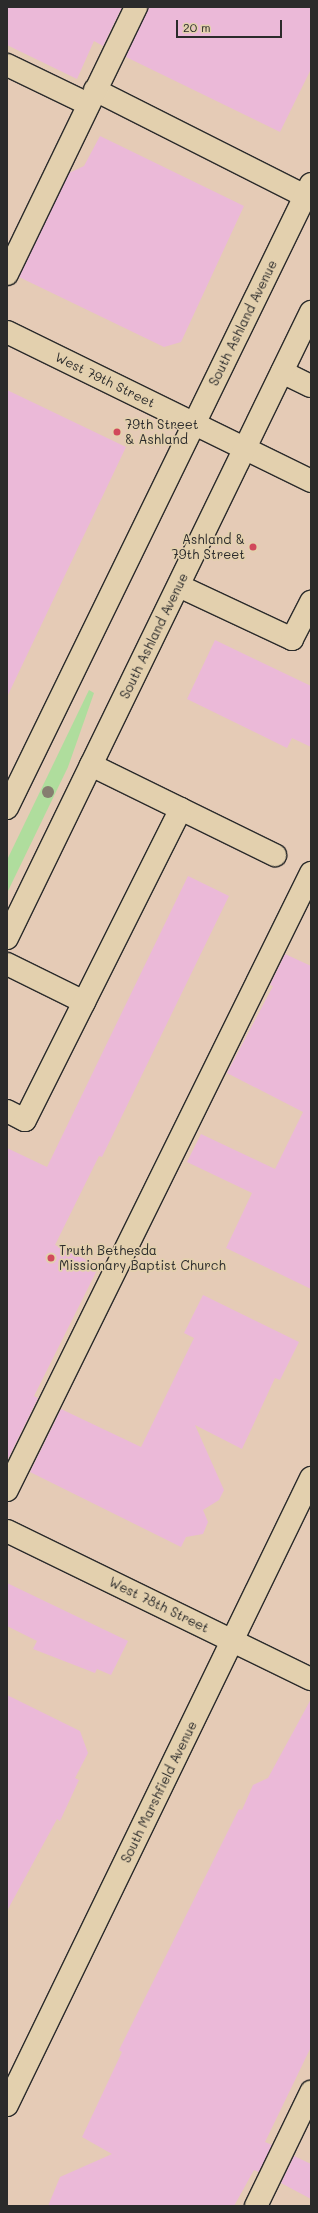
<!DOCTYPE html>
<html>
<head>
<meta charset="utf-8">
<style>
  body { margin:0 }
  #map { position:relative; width:318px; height:2213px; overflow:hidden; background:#e5cbb6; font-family:Mali,sans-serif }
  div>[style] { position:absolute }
  .green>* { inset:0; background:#afdd9d }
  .building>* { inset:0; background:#ebb9d8 }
  .roads { filter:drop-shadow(1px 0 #2b2b2b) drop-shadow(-1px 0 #2b2b2b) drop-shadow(0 1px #2b2b2b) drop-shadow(0 -1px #2b2b2b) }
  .minor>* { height:22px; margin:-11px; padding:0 11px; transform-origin:11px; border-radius:11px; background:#e3d0ae }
  .major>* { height:22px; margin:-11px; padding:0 11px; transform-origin:11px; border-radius:11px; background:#e3d0ae }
  .trees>* { width:12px; height:12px; margin:-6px; border-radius:50%; background:#867d70 }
  .dots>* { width:11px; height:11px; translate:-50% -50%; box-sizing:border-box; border:2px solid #e3d0ae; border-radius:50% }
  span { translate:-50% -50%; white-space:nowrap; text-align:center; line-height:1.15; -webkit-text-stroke:3.5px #e3d0ae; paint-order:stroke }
  .street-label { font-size:13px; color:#2b2b2b }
  .poi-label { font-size:13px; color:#2b2b2b }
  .left { translate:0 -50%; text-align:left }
  .right { translate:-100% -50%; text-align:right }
  .frame { position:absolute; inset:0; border:8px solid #2b2b2b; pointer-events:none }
  .scale { position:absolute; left:176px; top:20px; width:106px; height:18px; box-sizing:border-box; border:2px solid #2b2b2b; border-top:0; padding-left:5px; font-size:12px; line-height:14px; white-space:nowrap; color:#2b2b2b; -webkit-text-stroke:3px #e3d0ae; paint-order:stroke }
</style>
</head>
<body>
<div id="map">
  <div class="green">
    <i style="clip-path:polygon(89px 690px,94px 693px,68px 767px,7px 893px,7px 860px)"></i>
  </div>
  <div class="building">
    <i style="clip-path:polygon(7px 7px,122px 7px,103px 46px,94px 41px,77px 79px,7px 45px)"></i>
    <i style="clip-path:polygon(148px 7px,311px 7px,311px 69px,280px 132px,126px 57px)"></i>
    <i style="clip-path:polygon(100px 136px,244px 206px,181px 342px,164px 347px,19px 277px,69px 173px,84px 166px)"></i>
    <i style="clip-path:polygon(7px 390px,126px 447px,7px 697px)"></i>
    <i style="clip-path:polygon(215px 640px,311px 686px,311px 747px,292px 738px,287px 748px,187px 699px)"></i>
    <i style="clip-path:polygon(188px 876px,229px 896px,102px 1157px,99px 1156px,55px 1245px,99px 1266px,34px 1396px,38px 1398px,7px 1461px,7px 1148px,47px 1167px)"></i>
    <i style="clip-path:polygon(285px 954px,311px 966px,311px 1289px,226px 1248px,252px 1193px,187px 1162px,201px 1134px,275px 1169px,303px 1112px,227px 1073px,273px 986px,270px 985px)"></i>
    <i style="clip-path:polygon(203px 1295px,299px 1342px,280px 1380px,275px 1378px,242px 1449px,195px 1425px,224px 1490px,219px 1500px,203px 1510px,208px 1522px,203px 1534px,186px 1537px,181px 1547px,30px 1472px,61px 1409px,141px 1447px,194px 1338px,184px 1333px)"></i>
    <i style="clip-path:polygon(7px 1583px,128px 1641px,111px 1675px,97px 1669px,95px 1673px,33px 1649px,37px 1641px,7px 1626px)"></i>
    <i style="clip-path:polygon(7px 1695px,80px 1731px,88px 1753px,75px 1778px,79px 1780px,60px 1821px,57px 1819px,7px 1911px)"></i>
    <i style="clip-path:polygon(311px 1699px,311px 2047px,265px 2142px,272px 2145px,259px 2172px,254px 2170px,234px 2206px,48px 2206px,60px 2177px,112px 2154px,82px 2137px,122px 2052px,119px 2050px,239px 1809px,242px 1810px,253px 1785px,268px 1778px)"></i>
    <i style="clip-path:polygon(294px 2156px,311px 2164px,311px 2199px,281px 2183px)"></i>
  </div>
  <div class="roads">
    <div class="minor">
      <i style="left:7px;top:65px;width:90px;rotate:25.7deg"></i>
      <i style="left:95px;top:90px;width:235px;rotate:26.8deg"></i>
      <i style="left:7px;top:274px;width:297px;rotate:-64.2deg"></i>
      <i style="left:282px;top:372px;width:32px;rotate:26deg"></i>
      <i style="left:179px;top:586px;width:125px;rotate:25.1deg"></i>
      <i style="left:292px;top:639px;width:42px;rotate:-62.8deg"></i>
      <i style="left:91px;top:765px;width:205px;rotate:26.1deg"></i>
      <i style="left:7px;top:964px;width:86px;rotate:26.3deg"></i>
      <i style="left:7px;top:1111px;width:20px;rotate:27deg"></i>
      <i style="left:25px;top:1120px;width:348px;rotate:-63.4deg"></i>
      <i style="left:7px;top:1490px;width:688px;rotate:-63.77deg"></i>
      <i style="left:7px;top:1531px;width:338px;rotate:26deg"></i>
      <i style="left:7px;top:2105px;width:697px;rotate:-64.13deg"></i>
      <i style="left:256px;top:2206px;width:127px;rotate:-64.2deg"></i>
    </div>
    <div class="major">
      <i style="left:7px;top:332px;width:339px;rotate:26.1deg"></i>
      <i style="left:7px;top:808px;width:694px;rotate:-64.03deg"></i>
      <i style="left:7px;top:938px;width:696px;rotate:-64.1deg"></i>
    </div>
  </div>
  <div class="trees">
    <i style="left:48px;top:792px"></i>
  </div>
  <div class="dots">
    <i style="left:117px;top:432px;background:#d1495b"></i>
    <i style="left:253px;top:547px;background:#d1495b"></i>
    <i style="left:51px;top:1258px;background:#d1495b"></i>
  </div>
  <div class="street-label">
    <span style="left:243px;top:323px;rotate:-64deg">South Ashland Avenue</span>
    <span style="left:105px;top:380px;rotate:26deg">West 79th Street</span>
    <span style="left:154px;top:636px;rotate:-64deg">South Ashland Avenue</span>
    <span style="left:159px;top:1605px;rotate:26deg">West 78th Street</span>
    <span style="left:159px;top:1792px;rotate:-64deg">South Marshfield Avenue</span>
  </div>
  <div class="poi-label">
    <span class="left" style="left:125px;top:432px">79th Street<br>&amp; Ashland</span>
    <span class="right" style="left:245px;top:547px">Ashland &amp;<br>79th Street</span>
    <span class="left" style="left:59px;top:1258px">Truth Bethesda<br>Missionary Baptist Church</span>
  </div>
  <div class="frame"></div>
  <div class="scale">20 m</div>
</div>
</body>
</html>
